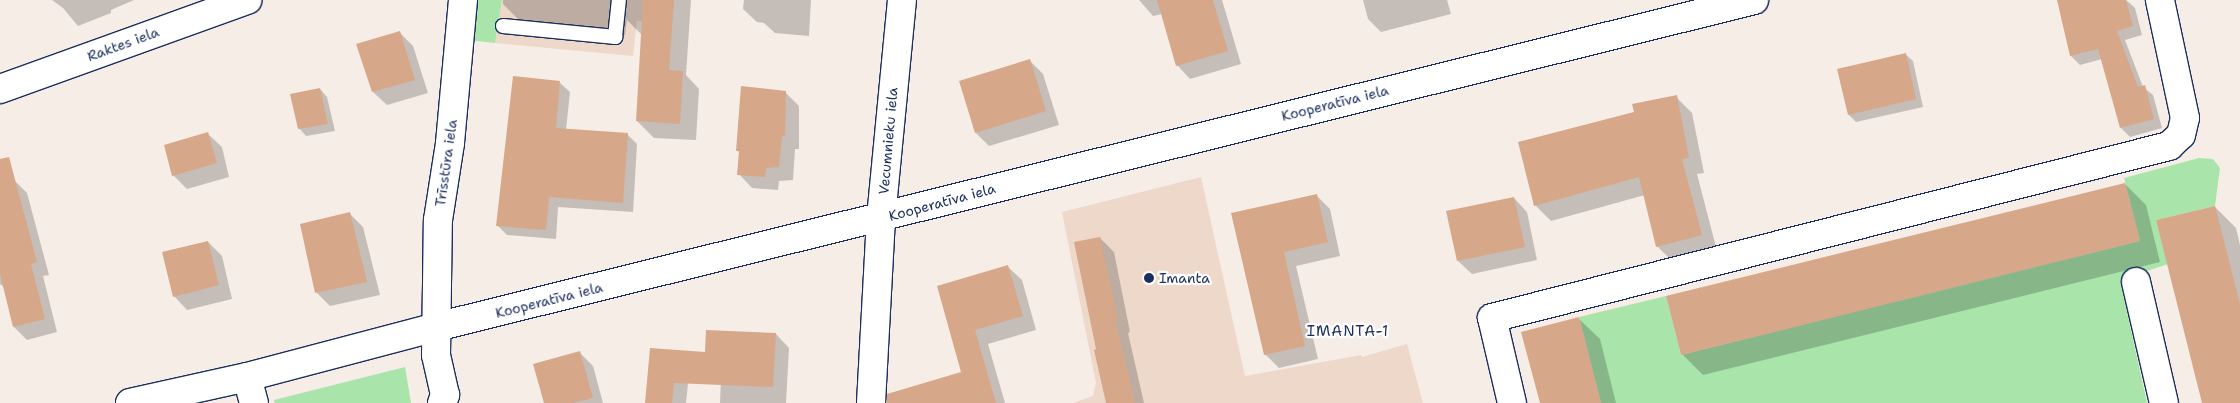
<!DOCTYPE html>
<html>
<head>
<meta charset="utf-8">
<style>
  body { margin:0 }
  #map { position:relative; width:2240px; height:403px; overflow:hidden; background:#f7ede7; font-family:"Shantell Sans",sans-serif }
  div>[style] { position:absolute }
  .built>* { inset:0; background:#edd8ca }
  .green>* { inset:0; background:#a9e4aa }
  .shadow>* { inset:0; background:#0003 }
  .building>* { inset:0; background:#d6a788 }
  .roads { filter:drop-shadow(1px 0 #1b2f5e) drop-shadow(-1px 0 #1b2f5e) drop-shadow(0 1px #1b2f5e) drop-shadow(0 -1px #1b2f5e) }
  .service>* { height:14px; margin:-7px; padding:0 7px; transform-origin:7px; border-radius:7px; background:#fff }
  .minor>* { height:28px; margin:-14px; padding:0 14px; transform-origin:14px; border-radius:14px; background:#fff }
  .dots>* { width:14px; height:14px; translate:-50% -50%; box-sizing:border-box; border:2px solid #fff; border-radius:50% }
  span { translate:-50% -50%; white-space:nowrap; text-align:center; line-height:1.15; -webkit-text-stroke:4.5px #fff; paint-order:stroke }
  .street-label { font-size:14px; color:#1b2f5e }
  .poi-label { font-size:14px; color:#1b2f5e }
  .left { translate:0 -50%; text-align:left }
  .neighbourhood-label { font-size:15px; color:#1b2f5e; letter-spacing:1px }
</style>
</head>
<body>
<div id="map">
  <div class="built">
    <i style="clip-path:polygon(502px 0,674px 0,672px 23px,637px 21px,633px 56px,495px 43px)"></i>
    <i style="clip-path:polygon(1201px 177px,1245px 376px,1361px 355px,1362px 357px,1407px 344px,1423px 403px,1073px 403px,1093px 396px,1096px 383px,1062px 212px)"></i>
  </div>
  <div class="green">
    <i style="clip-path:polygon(474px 0,502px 0,495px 43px,468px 40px)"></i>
    <i style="clip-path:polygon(2199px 158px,2213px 159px,2220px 168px,2215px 206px,2156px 220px,2168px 264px,2120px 280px,2147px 403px,1601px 403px,1579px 317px,1666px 296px,1681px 355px,2140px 241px,2124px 178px)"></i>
    <i style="clip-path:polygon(405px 367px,411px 403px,275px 403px,274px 400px)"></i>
  </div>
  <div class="shadow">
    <i style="clip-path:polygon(52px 0,134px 0,111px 10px,111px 13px,78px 26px,63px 8px)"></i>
    <i style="clip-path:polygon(503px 0,691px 0,686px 75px,699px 89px,696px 140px,654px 138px,637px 121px,642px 35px,627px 20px,625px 35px,520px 21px,503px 4px)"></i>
    <i style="clip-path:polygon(744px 0,811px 0,809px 36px,775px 33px,764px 23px,757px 22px,743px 9px)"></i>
    <i style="clip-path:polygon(1139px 0,1222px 0,1241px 64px,1190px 79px,1177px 65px,1162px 14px,1153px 16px)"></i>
    <i style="clip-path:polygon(1363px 0,1447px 0,1451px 14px,1381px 32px,1368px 19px)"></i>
    <i style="clip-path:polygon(2069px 0,2126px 0,2135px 8px,2142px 35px,2125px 40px,2143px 87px,2153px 95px,2162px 128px,2130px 137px,2121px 128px,2102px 59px,2080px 65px,2071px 56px,2059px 3px)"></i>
    <i style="clip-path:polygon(399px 32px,413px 46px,428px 93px,387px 105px,373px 92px)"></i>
    <i style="clip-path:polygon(1905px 54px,1913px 61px,1923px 107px,1856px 122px,1849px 115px)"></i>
    <i style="clip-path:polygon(1030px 61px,1043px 74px,1059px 125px,989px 146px,976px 133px)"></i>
    <i style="clip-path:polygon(560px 83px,570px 92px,566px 130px,628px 135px,637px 144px,633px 212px,558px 207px,556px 239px,507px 235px,497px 225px)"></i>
    <i style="clip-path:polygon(320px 89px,327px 97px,335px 131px,306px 136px,299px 128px)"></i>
    <i style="clip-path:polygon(785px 92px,799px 106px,799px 149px,795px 149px,793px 180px,779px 181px,778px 190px,752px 188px,739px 174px,740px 153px,737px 150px)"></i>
    <i style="clip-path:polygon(1676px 97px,1692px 113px,1704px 173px,1697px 174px,1717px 251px,1673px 262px,1657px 246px,1645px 195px,1551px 221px,1535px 205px,1635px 113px)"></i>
    <i style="clip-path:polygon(208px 134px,222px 147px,229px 177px,187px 189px,173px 175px)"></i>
    <i style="clip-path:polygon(14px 180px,27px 193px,49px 275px,43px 276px,57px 332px,27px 340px,14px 327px,4px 287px,0 284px,0 185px)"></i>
    <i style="clip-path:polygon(2125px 184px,2146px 205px,2160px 262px,1703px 375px,1682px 354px)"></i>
    <i style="clip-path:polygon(1316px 195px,1330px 209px,1340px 256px,1296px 266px,1318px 359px,1279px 368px,1265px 354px,1233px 214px)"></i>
    <i style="clip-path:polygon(1514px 198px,1527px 212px,1537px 260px,1472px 274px,1458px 261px)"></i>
    <i style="clip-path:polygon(2215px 207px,2236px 228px,2240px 245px,2240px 403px,2203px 403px)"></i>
    <i style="clip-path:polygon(349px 213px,363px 227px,380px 295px,330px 306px,317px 293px,301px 225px)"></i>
    <i style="clip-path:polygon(1100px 238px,1114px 252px,1130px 332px,1128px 333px,1144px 403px,1108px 403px,1098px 350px)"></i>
    <i style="clip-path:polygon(208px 242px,222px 256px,232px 299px,187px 310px,174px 296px)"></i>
    <i style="clip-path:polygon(1008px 267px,1022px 280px,1036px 330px,988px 344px,1005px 403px,930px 403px,963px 373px,938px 287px)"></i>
    <i style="clip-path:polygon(1579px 319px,1600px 339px,1616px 403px,1541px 403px)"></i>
    <i style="clip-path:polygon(723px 332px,776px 334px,789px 348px,786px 403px,720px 403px)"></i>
    <i style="clip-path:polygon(580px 353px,593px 366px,603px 403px,545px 403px)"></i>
    <i style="clip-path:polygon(690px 365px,686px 403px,646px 403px)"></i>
  </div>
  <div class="building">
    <i style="clip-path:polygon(643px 0,674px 0,669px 70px,683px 71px,680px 124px,636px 121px)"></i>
    <i style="clip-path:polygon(1157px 0,1213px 0,1228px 51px,1176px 66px)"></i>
    <i style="clip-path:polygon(2057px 0,2126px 0,2133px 26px,2117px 31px,2138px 87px,2145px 85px,2154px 119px,2120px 128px,2098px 49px,2070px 56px)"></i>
    <i style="clip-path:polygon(400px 31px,415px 80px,372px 92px,356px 44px)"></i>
    <i style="clip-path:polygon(1906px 53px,1916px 99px,1848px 115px,1837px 69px)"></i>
    <i style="clip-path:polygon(1030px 59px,1046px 111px,975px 133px,959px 81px)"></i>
    <i style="clip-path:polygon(513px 76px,560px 81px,556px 128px,628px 133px,623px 203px,549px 197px,546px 230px,496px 226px)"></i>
    <i style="clip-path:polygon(741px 86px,786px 91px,785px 136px,782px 136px,779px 167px,766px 168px,765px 177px,737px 175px,739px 151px,736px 151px)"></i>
    <i style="clip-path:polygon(320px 88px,328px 124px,298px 129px,290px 94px)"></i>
    <i style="clip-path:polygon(1677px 95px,1689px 158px,1682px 159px,1702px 235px,1656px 247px,1639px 177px,1534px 206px,1518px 142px,1634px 112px,1632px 104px)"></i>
    <i style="clip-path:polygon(208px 132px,217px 163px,172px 176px,164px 145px)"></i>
    <i style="clip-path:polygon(9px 157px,37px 262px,31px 264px,45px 319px,13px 327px,0 274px,0 159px)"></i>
    <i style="clip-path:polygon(2125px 183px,2140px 241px,1681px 355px,1666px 296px)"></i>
    <i style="clip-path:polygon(1317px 194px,1328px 242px,1284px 252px,1305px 346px,1264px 355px,1231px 213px)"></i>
    <i style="clip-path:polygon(1514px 197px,1525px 247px,1457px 261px,1446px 211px)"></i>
    <i style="clip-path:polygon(2215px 206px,2240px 304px,2240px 403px,2202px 403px,2156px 220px)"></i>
    <i style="clip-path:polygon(350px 212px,367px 282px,315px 293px,300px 224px)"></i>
    <i style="clip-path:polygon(1100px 237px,1118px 319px,1115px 319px,1135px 403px,1106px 403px,1094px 350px,1096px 349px,1074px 242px)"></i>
    <i style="clip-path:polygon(208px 241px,219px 285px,173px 297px,162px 252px)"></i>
    <i style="clip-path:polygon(1008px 265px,1023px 316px,975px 330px,996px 403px,887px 403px,887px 394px,961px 372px,937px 286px)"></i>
    <i style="clip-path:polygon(1579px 317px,1601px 403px,1540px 403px,1521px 332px)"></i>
    <i style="clip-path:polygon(706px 330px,776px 333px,773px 387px,674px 383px,672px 403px,645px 403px,650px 348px,705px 352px)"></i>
    <i style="clip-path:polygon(580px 351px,593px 398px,572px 403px,544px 403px,533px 364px)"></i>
  </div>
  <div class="roads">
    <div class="service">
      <i style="left:503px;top:26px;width:113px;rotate:5.6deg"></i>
      <i style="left:615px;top:37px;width:37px;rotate:-84deg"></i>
    </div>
    <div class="minor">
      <i style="left:0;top:89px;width:263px;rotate:-19.8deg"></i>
      <i style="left:2136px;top:282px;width:124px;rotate:77deg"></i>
      <i style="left:247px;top:377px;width:27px;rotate:75deg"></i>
      <i style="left:130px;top:403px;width:120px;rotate:-12.5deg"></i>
      <i style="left:247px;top:377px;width:196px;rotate:-14.8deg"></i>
      <i style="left:436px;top:327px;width:1358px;rotate:-13.93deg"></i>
      <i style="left:442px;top:403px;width:9px;rotate:-69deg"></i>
      <i style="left:445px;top:395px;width:41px;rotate:-102.7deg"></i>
      <i style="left:436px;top:355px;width:135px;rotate:-89.2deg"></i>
      <i style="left:438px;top:220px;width:78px;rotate:-81.1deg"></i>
      <i style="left:450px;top:143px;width:144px;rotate:-84.8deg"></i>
      <i style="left:871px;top:403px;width:185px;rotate:-86.9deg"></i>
      <i style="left:881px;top:218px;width:219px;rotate:-84.5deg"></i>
      <i style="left:1512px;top:403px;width:87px;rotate:-103.2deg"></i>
      <i style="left:1492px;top:318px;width:699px;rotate:-14.26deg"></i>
      <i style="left:2169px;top:146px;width:16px;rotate:-43deg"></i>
      <i style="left:2181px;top:135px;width:17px;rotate:-77deg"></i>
      <i style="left:2185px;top:118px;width:121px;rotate:-102deg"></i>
    </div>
  </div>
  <div class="dots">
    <i style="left:1149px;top:278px;background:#1b2f5e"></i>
  </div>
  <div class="street-label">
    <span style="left:123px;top:44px;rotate:-20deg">Raktes iela</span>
    <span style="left:1335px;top:103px;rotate:-14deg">Kooperatīva iela</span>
    <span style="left:888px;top:141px;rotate:-85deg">Vecumnieku iela</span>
    <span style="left:446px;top:163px;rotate:-82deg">Trīsstūra iela</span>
    <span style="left:942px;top:202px;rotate:-15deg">Kooperatīva iela</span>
    <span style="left:549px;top:300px;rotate:-14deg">Kooperatīva iela</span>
  </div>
  <div class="poi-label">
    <span class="left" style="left:1159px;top:278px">Imanta</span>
  </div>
  <div class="neighbourhood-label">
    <span style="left:1348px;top:332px">IMANTA-1</span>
  </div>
</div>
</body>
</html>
